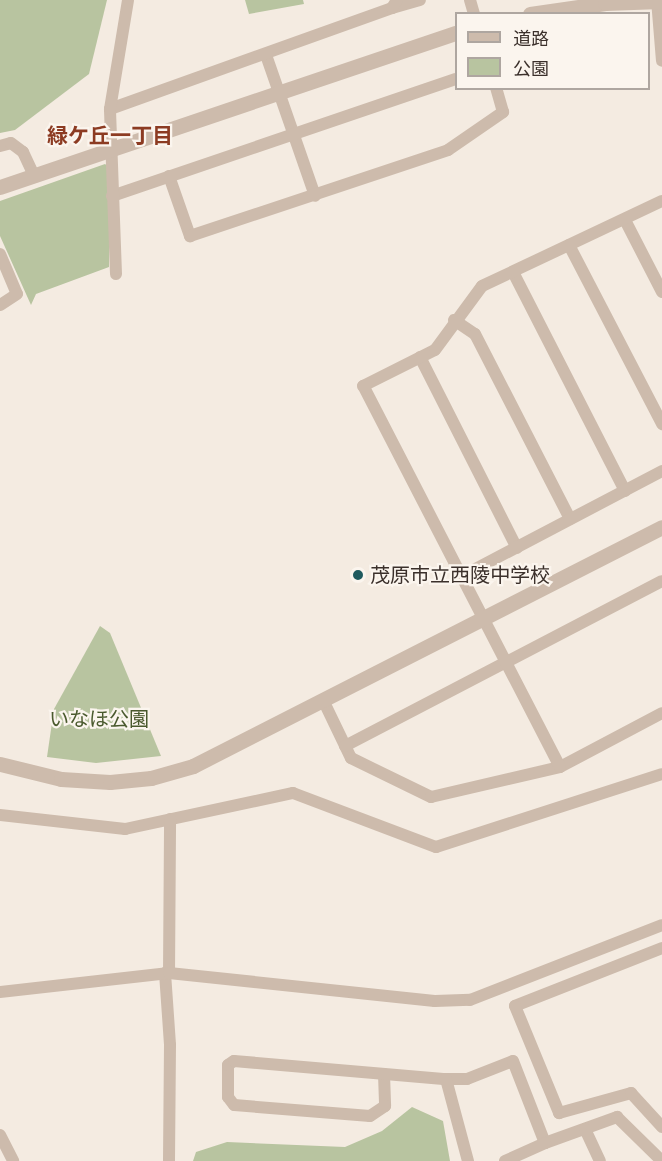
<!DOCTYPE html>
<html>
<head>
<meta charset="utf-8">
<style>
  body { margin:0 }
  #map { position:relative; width:662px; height:1161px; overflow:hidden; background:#f4ebe1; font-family:"PT Sans","Noto Sans JP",sans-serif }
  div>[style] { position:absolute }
  .green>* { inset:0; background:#b8c4a0 }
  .minor>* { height:12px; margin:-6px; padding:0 6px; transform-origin:6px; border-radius:6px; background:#cdbbac }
  .tertiary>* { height:15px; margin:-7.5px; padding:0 7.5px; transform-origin:7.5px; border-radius:7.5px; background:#cdbbac }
  .dots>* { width:16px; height:16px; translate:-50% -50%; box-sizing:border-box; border:3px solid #fbf5ee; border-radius:50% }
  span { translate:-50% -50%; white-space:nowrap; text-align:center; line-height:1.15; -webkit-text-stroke:4.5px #fbf5ee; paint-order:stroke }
  .poi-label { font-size:20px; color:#3b302b }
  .left { translate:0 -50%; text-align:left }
  .park-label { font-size:20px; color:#4a5a2e }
  .neighbourhood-label { font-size:21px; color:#8c3b22; font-weight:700 }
  .legend { position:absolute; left:455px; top:12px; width:195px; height:78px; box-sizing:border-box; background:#fbf5ee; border:2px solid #aea6a0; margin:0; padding:8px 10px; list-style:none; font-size:18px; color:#3b302b }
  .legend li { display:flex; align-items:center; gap:12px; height:30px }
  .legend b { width:30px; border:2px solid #aea6a0 }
</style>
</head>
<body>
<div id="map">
  <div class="green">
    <i style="clip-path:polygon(0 0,107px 0,89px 74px,15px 130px,0 133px)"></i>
    <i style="clip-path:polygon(245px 0,303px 0,304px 4px,249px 14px)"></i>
    <i style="clip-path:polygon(105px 164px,109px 167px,109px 267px,36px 294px,31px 305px,0 236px,0 201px)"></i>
    <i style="clip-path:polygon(100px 626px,110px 633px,161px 756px,96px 763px,47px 757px,54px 709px)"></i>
    <i style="clip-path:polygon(412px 1107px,443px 1121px,450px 1161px,193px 1161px,196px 1152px,227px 1142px,345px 1147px,382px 1131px)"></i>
  </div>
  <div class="minor">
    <i style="left:470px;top:0;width:15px;rotate:74deg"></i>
    <i style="left:657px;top:0;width:61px;rotate:85.3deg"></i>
    <i style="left:392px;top:8px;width:29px;rotate:-16deg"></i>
    <i style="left:266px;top:55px;width:149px;rotate:70.8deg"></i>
    <i style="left:110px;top:109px;width:300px;rotate:-19.7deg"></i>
    <i style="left:392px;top:8px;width:9px;rotate:-58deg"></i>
    <i style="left:0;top:146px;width:11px;rotate:-15deg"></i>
    <i style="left:11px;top:143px;width:15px;rotate:37deg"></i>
    <i style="left:23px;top:152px;width:26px;rotate:65deg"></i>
    <i style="left:169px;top:176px;width:64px;rotate:70.7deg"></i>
    <i style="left:190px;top:236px;width:272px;rotate:-18.4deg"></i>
    <i style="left:448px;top:150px;width:67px;rotate:-34.6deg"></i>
    <i style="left:503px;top:112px;width:25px;rotate:-106deg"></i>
    <i style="left:112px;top:196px;width:363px;rotate:-18.8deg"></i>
    <i style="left:625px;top:220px;width:81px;rotate:62.8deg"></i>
    <i style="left:569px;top:245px;width:202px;rotate:62.5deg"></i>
    <i style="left:0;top:254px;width:43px;rotate:67deg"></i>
    <i style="left:17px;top:294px;width:20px;rotate:147deg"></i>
    <i style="left:513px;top:272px;width:246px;rotate:62.9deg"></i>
    <i style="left:116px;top:274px;width:165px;rotate:-92.1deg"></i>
    <i style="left:110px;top:109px;width:110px;rotate:-80.6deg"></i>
    <i style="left:454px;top:320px;width:25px;rotate:34deg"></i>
    <i style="left:475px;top:334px;width:208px;rotate:62.8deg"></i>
    <i style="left:420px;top:357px;width:214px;rotate:63.1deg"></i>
    <i style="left:462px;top:576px;width:226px;rotate:-27.7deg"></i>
    <i style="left:324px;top:702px;width:62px;rotate:64.3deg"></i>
    <i style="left:351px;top:758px;width:89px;rotate:26deg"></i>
    <i style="left:431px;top:797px;width:132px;rotate:-13.1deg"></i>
    <i style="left:560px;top:767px;width:115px;rotate:-27.9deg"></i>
    <i style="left:345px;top:746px;width:357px;rotate:-27.5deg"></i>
    <i style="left:560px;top:767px;width:429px;rotate:-117.3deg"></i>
    <i style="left:363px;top:386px;width:80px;rotate:-26.6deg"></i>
    <i style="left:435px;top:350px;width:79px;rotate:-53.7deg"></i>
    <i style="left:482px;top:286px;width:199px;rotate:-25.3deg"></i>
    <i style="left:0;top:815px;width:126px;rotate:6.4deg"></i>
    <i style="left:125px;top:829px;width:172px;rotate:-12.1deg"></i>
    <i style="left:293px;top:793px;width:153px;rotate:20.7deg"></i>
    <i style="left:436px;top:847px;width:237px;rotate:-17.9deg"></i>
    <i style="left:662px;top:948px;width:158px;rotate:158.5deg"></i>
    <i style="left:515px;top:1006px;width:116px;rotate:67.6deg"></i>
    <i style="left:559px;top:1113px;width:75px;rotate:-15.5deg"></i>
    <i style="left:631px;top:1093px;width:46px;rotate:47.6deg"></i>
    <i style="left:165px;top:973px;width:72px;rotate:86deg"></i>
    <i style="left:170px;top:1045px;width:116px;rotate:90.5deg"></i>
    <i style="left:169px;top:973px;width:154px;rotate:-89.6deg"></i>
    <i style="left:0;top:992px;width:170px;rotate:-6.4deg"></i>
    <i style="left:169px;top:973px;width:267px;rotate:6deg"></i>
    <i style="left:435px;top:1001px;width:35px;rotate:-2deg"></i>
    <i style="left:470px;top:1000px;width:206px;rotate:-21.3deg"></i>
    <i style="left:384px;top:1074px;width:32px;rotate:88deg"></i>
    <i style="left:385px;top:1106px;width:18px;rotate:146deg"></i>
    <i style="left:370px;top:1116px;width:136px;rotate:-175.4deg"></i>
    <i style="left:234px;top:1105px;width:10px;rotate:-127deg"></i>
    <i style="left:228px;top:1097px;width:32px;rotate:-90deg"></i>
    <i style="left:228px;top:1065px;width:7px;rotate:-34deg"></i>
    <i style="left:234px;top:1061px;width:213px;rotate:4.9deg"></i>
    <i style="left:446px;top:1079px;width:21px"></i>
    <i style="left:467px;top:1079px;width:49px;rotate:-21.4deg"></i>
    <i style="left:513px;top:1061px;width:88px;rotate:68.7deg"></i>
    <i style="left:545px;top:1143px;width:77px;rotate:-19.9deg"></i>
    <i style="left:617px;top:1117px;width:63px;rotate:44.4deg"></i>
    <i style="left:446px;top:1079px;width:85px;rotate:75deg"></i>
    <i style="left:585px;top:1129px;width:35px;rotate:65deg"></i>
    <i style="left:0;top:1135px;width:29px;rotate:63deg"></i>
    <i style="left:505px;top:1161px;width:44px;rotate:-24.2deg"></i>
  </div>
  <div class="tertiary">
    <i style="left:530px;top:14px;width:76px;rotate:-8.3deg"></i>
    <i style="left:605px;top:3px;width:57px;rotate:-2deg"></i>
    <i style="left:0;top:187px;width:481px;rotate:-18.7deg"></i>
    <i style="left:0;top:764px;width:63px;rotate:13.8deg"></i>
    <i style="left:61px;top:779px;width:49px;rotate:3.5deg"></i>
    <i style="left:110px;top:782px;width:41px;rotate:-5.6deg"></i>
    <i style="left:151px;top:778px;width:44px;rotate:-15.9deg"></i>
    <i style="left:193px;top:766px;width:526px;rotate:-27deg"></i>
  </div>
  <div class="dots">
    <i style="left:358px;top:575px;background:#1f5a5e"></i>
  </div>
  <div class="poi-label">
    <span class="left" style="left:370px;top:575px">茂原市立西陵中学校</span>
  </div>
  <div class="park-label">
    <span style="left:99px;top:719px">いなほ公園</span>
  </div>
  <div class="neighbourhood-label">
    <span style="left:110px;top:136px">緑ケ丘一丁目</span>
  </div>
  <ul class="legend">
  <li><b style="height:8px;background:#cdbbac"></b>道路</li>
  <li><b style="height:16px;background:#b8c4a0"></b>公園</li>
  </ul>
</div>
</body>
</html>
